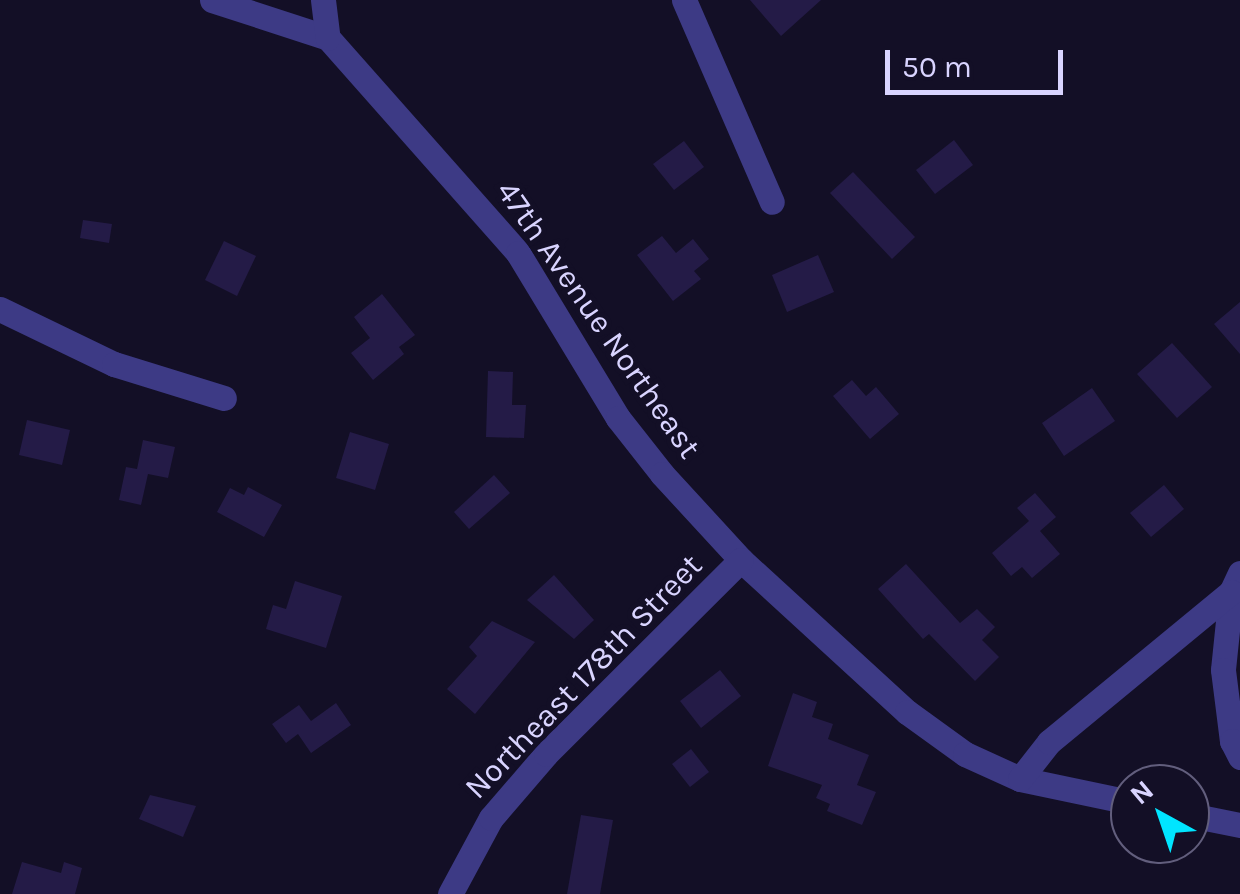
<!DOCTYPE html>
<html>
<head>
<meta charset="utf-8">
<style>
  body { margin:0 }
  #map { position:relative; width:1240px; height:894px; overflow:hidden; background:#130f26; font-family:Karla,sans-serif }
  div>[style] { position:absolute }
  .building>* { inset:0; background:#241b47 }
  .minor>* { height:25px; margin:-12.5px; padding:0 12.5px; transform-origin:12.5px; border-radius:12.5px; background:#3d3a85 }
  span { translate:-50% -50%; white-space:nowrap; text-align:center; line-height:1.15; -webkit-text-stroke:10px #130f26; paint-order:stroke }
  .street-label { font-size:32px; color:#d9d4ff }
  .north { position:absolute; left:1110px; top:764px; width:100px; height:100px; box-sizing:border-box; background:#130f26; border:2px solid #625e7d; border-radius:50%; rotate:320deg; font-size:28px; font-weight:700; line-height:40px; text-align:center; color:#d9d4ff }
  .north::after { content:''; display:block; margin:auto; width:35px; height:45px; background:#00e5ff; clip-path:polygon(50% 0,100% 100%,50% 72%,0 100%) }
  .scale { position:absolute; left:885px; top:50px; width:178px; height:45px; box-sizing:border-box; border:5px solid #d9d4ff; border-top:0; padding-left:12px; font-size:30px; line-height:35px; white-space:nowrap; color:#d9d4ff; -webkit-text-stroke:8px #130f26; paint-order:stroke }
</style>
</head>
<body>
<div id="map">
  <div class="building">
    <i style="clip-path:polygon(750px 0,821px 0,781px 36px)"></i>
    <i style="clip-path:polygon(954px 140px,973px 165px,935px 194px,916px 170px)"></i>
    <i style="clip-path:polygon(684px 141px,704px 167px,674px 190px,653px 164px)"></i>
    <i style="clip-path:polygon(853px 172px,915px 237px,892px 259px,830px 193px)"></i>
    <i style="clip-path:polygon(83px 220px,112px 224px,109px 243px,80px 238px)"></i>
    <i style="clip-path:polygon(662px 236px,676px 253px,693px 239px,709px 259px,694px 271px,701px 279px,673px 301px,637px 255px)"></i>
    <i style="clip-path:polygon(224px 241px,256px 256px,237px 296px,205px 280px)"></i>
    <i style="clip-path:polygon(818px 255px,834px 292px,787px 312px,772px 275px)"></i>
    <i style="clip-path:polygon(382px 294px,415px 335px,399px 347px,404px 354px,373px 380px,351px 353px,370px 338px,354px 317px)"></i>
    <i style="clip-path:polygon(1240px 302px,1240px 354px,1214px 324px)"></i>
    <i style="clip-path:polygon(1172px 343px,1212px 387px,1177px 418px,1137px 374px)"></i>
    <i style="clip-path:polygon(488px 371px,513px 372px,512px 405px,526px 405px,524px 438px,486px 437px)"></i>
    <i style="clip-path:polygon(852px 380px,866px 396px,876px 387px,899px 414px,870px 439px,833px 396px)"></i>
    <i style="clip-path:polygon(1092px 388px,1115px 421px,1064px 456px,1042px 423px)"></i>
    <i style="clip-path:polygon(27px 420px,70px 430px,62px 465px,19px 455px)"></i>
    <i style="clip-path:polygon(350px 432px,389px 444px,375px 490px,336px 478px)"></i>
    <i style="clip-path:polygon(143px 440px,175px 447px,168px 478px,148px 474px,141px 505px,119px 500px,126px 467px,137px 469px)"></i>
    <i style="clip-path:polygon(494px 475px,510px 493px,469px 529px,454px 512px)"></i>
    <i style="clip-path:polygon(1164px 485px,1184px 509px,1151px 537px,1130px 513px)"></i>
    <i style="clip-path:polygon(248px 487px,282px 505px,264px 537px,217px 512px,230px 488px,244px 495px)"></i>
    <i style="clip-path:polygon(1035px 493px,1056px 517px,1040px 531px,1060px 554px,1032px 578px,1022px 567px,1011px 576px,992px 553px,1029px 521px,1017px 508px)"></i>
    <i style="clip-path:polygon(906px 564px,960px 623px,977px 609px,995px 627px,982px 640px,999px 657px,975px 681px,929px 634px,923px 639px,878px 589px)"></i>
    <i style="clip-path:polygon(554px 575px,594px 620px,574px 639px,527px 600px)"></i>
    <i style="clip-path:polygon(295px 581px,342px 596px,326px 648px,266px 629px,273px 605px,286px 609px)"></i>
    <i style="clip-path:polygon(492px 621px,535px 642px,475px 714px,447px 689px,477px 656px,469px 647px)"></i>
    <i style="clip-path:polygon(720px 670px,741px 696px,701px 728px,680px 701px)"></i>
    <i style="clip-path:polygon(793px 693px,817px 702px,812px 717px,833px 724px,828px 739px,869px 755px,857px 785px,876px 792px,862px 825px,827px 811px,830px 804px,816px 798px,822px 785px,768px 766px)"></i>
    <i style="clip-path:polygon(336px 703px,351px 725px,311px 753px,298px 734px,286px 743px,272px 724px,299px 705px,311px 721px)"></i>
    <i style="clip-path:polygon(691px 749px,709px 772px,690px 787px,672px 764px)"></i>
    <i style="clip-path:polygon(150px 795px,196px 806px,183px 837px,139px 819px)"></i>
    <i style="clip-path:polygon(581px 815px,613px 820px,600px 894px,567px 894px)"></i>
    <i style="clip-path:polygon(22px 862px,61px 873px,64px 862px,82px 868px,75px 894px,12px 894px)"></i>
  </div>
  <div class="minor">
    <i style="left:212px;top:0;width:122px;rotate:18.1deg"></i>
    <i style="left:328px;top:38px;width:287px;rotate:48.5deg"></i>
    <i style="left:518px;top:253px;width:193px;rotate:58.8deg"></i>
    <i style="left:618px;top:418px;width:71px;rotate:51.8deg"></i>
    <i style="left:662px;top:474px;width:117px;rotate:47.4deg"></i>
    <i style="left:741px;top:560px;width:225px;rotate:42.5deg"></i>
    <i style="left:907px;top:712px;width:72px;rotate:35.9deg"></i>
    <i style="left:965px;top:754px;width:60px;rotate:24.4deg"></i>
    <i style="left:1020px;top:779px;width:112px;rotate:11.8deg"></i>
    <i style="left:323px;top:0;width:38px;rotate:83deg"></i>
    <i style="left:684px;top:0;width:220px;rotate:66.5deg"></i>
    <i style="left:0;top:309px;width:127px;rotate:25.8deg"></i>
    <i style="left:114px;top:364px;width:115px;rotate:17.2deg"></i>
    <i style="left:1240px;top:573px;width:21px;rotate:115deg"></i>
    <i style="left:1231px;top:592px;width:78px;rotate:95.9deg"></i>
    <i style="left:1223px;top:670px;width:72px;rotate:82.8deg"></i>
    <i style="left:1232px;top:741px;width:18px;rotate:63deg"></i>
    <i style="left:1020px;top:779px;width:47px;rotate:-51.9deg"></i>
    <i style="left:1049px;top:742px;width:236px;rotate:-39.5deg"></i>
    <i style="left:1190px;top:815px;width:51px;rotate:11.3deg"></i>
    <i style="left:450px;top:894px;width:86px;rotate:-61.7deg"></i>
    <i style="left:491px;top:818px;width:84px;rotate:-49.3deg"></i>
    <i style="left:546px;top:754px;width:275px;rotate:-44.9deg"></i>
  </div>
  <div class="street-label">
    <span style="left:598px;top:320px;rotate:55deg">47th Avenue Northeast</span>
    <span style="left:584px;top:677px;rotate:-46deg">Northeast 178th Street</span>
  </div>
  <div class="north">N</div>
  <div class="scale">50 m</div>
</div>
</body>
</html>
